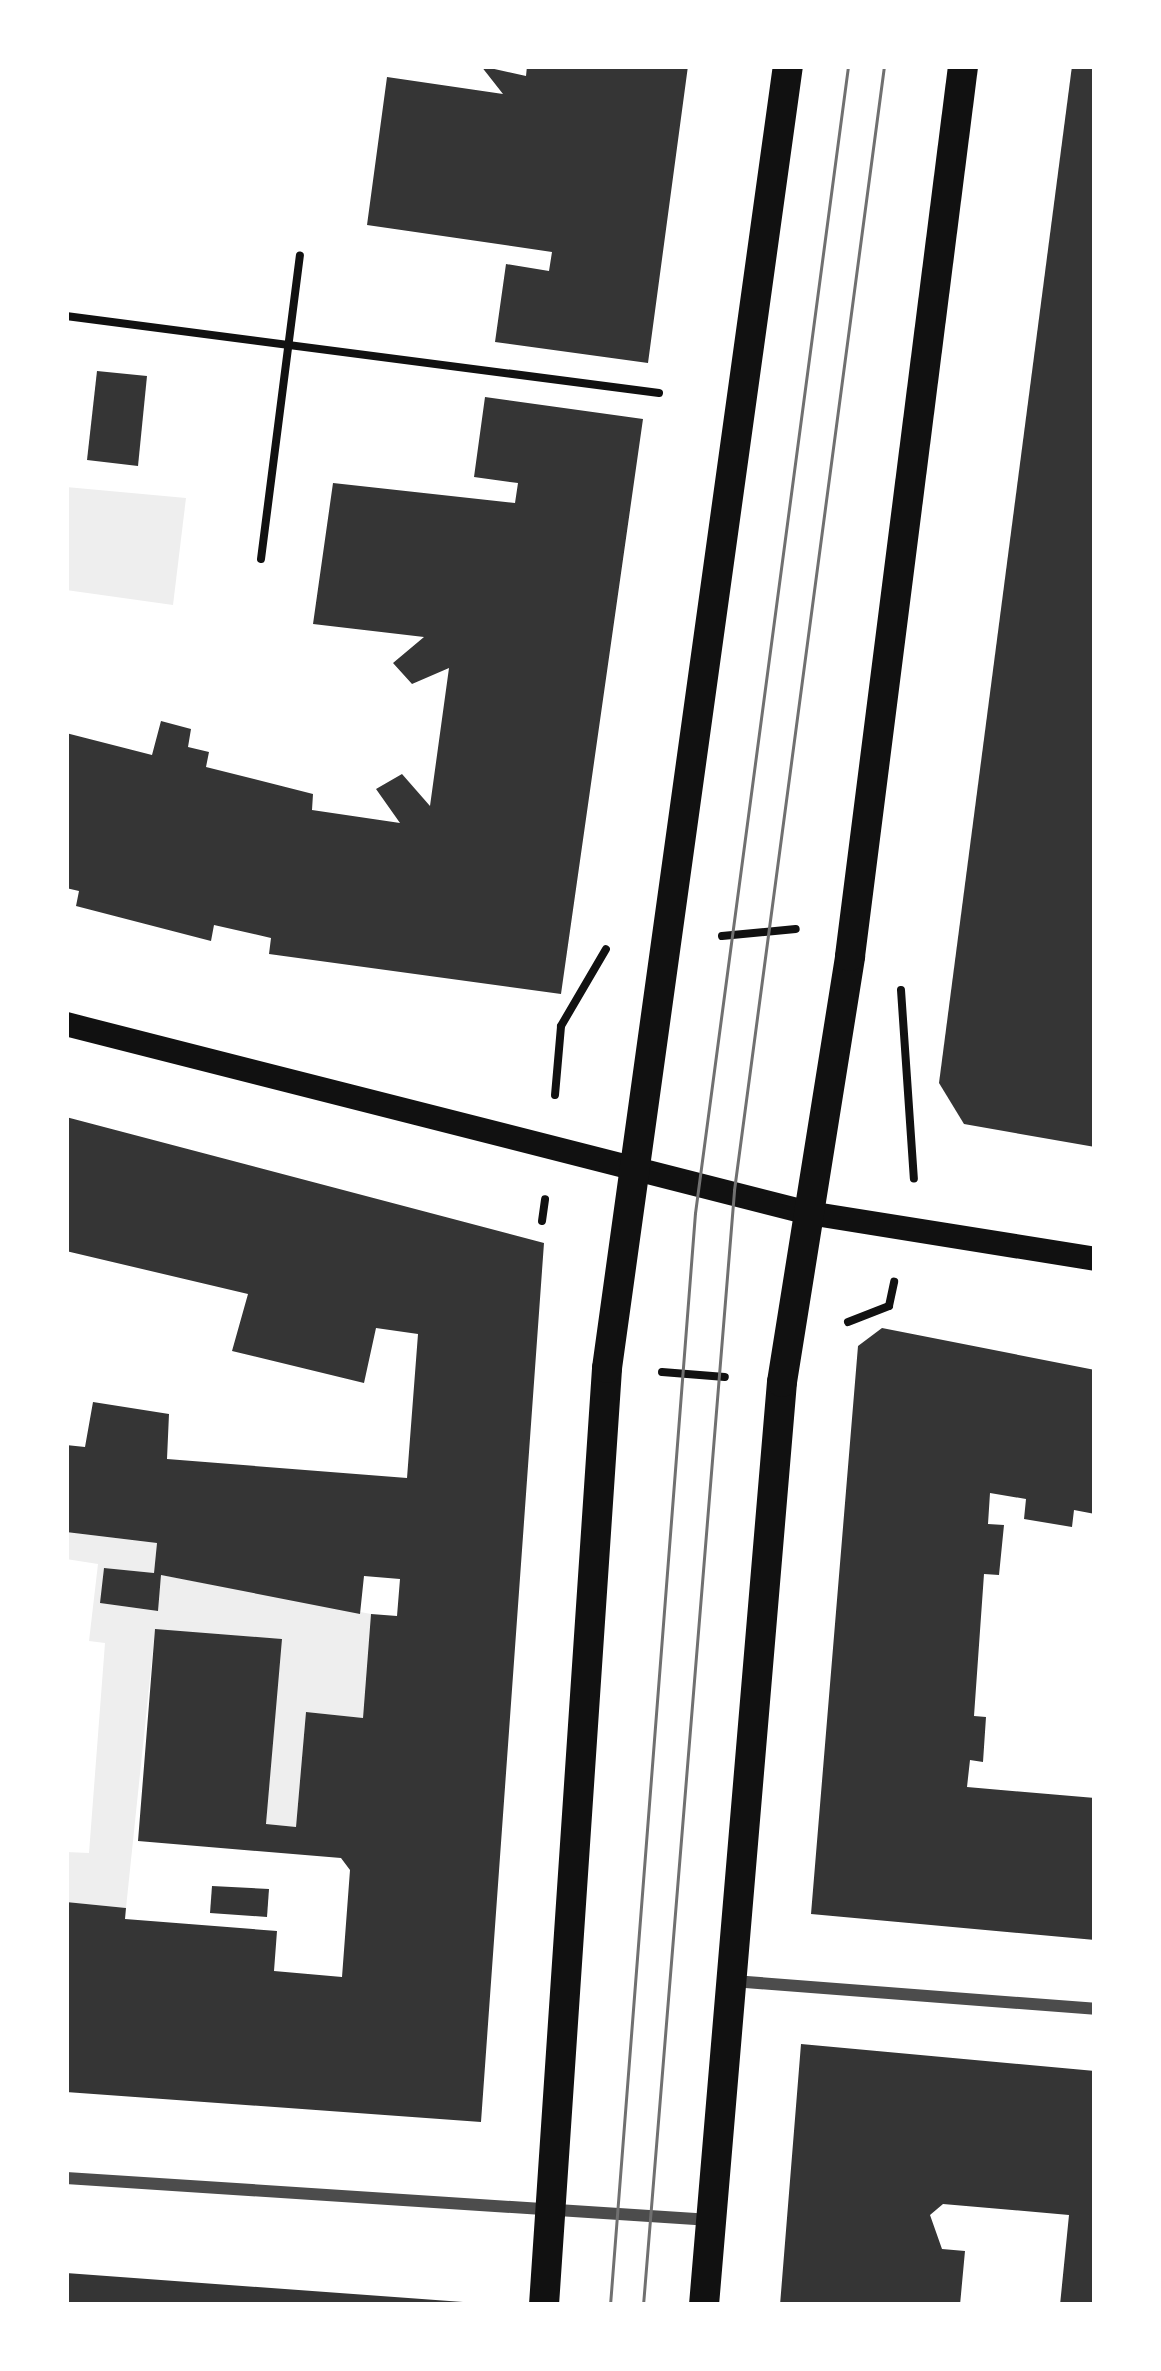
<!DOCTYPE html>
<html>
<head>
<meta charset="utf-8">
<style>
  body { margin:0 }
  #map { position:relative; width:1161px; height:2371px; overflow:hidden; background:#fff; font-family:"Times New Roman",serif }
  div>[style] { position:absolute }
  .green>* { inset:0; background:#eee }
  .building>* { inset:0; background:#353535 }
  .path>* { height:8px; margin:-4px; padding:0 4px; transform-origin:4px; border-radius:4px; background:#111 }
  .minor>* { height:12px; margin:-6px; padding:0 6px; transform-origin:6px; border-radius:6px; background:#4c4c4c }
  .secondary>* { height:24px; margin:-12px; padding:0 12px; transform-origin:12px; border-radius:12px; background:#111 }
  .primary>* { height:30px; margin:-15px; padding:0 15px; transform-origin:15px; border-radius:15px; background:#111 }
  .tram>* { height:3px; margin:-1.5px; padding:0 1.5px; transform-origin:1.5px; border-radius:1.5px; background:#707070 }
  span { translate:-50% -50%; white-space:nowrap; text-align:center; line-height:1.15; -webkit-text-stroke:12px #fff; paint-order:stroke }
  .frame { position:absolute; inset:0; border:69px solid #fff; pointer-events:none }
</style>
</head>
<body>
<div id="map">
  <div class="green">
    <i style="clip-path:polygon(66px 487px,186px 498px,173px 605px,66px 590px)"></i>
    <i style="clip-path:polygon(66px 1532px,157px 1543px,154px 1573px,104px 1568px,101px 1603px,157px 1611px,161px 1575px,371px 1614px,363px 1718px,306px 1712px,296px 1827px,266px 1824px,281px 1639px,155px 1630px,126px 1908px,66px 1902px,66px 1852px,89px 1853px,105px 1643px,89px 1641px,98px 1564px,66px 1559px)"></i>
  </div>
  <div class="building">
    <i style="clip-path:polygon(481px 66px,526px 76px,527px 66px,688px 66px,648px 363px,495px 342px,506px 264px,549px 271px,552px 252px,367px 225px,387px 77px,503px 94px)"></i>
    <i style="clip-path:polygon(1072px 66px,1095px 66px,1095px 1147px,964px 1124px,939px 1083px)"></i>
    <i style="clip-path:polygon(97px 371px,147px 376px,138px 466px,87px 460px)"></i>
    <i style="clip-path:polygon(485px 397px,643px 419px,561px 994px,269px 954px,271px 938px,214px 925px,211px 941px,76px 906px,79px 891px,66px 888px,66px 733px,152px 755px,161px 721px,191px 729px,188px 747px,209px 752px,206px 767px,313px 794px,312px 810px,400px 823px,376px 789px,402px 774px,430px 806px,449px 668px,412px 684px,393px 663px,424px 637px,313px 624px,333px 483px,515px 503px,518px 483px,474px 477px)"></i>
    <i style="clip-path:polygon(66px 1117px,544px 1243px,481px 2122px,66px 2092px,66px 1902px,126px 1908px,125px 1919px,277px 1931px,274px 1971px,342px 1977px,350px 1870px,341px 1858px,138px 1841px,155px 1629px,282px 1639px,266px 1824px,296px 1827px,306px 1712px,363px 1718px,371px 1614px,397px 1616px,400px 1579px,364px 1576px,360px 1614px,161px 1575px,158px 1611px,100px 1603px,104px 1568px,154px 1573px,157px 1543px,66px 1532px,66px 1445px,85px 1447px,93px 1402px,169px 1414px,167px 1459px,407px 1478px,418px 1334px,376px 1328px,364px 1383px,232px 1351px,248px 1294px,66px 1251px)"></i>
    <i style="clip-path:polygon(882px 1328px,1095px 1370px,1095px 1514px,1074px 1510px,1072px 1527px,1024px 1519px,1026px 1499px,990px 1493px,988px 1524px,1004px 1525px,999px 1575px,984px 1574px,974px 1716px,986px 1717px,983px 1762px,970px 1760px,967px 1787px,1095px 1798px,1095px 1940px,811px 1914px,858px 1346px)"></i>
    <i style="clip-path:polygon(212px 1886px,269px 1889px,267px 1917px,210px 1913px)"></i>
    <i style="clip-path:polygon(801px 2044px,1095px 2071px,1095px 2305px,1060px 2305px,1069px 2215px,943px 2204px,930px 2215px,942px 2249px,965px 2251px,960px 2305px,780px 2305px)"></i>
    <i style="clip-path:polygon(66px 2273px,463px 2302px,463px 2305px,66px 2305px)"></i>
  </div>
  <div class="path">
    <i style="left:66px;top:316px;width:598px;rotate:7.4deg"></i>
    <i style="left:261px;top:559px;width:306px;rotate:-82.7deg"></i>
    <i style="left:722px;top:936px;width:74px;rotate:-5.4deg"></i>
    <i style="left:901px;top:990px;width:189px;rotate:86.1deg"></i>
    <i style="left:555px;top:1095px;width:69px;rotate:-85deg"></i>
    <i style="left:561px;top:1026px;width:89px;rotate:-59.7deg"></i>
    <i style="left:542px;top:1221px;width:22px;rotate:-82deg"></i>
    <i style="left:848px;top:1322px;width:44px;rotate:-21.3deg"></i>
    <i style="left:889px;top:1306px;width:25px;rotate:-78deg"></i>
    <i style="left:662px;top:1372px;width:63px;rotate:4.5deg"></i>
  </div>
  <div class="minor">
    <i style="left:733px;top:1981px;width:363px;rotate:4.4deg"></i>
    <i style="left:66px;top:2178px;width:646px;rotate:3.73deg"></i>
  </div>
  <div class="secondary">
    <i style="left:66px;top:1024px;width:767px;rotate:14.27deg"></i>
    <i style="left:809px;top:1213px;width:290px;rotate:9.1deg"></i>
  </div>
  <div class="primary">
    <i style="left:544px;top:2305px;width:939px;rotate:-86.15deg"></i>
    <i style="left:607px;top:1368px;width:1315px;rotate:-82.09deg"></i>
    <i style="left:704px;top:2305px;width:926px;rotate:-85.17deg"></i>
    <i style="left:782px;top:1382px;width:431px;rotate:-80.9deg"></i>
    <i style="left:850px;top:956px;width:897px;rotate:-82.76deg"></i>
  </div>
  <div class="tram">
    <i style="left:610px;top:2305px;width:1095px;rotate:-85.55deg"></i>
    <i style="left:695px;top:1213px;width:1157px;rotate:-82.4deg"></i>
    <i style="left:643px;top:2305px;width:1119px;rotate:-85.33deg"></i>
    <i style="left:734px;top:1190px;width:1134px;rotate:-82.4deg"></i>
  </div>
  <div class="frame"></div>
</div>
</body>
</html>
